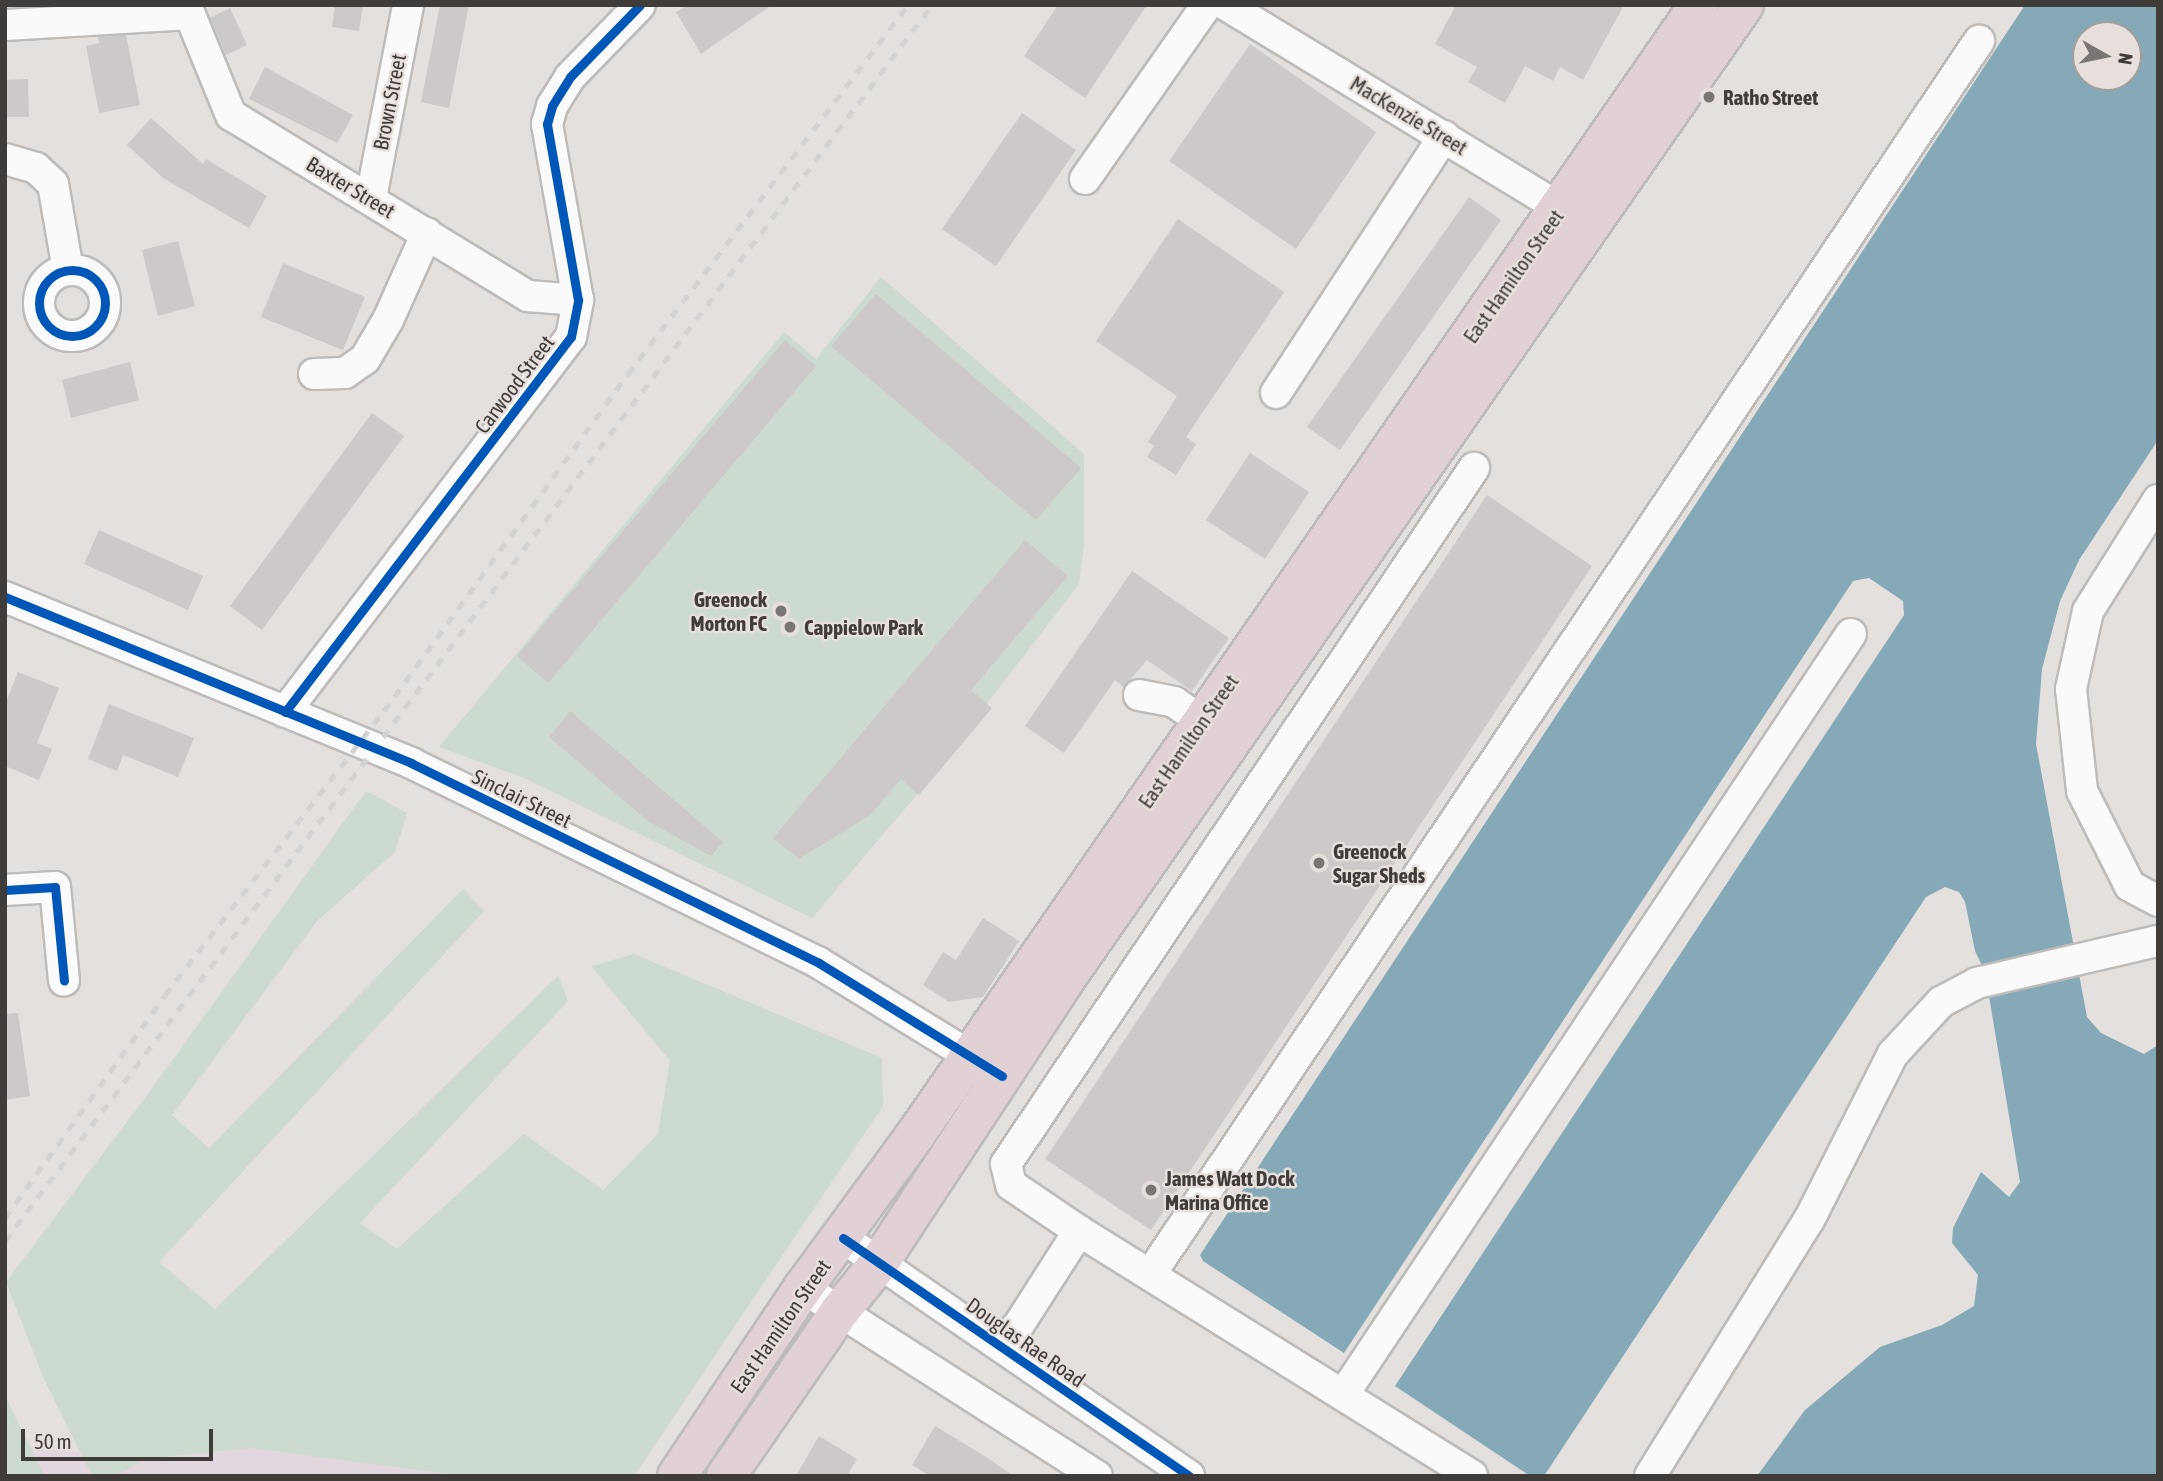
<!DOCTYPE html>
<html>
<head>
<meta charset="utf-8">
<style>
  body { margin:0 }
  #map { position:relative; width:2163px; height:1481px; overflow:hidden; background:#e3e0de; font-family:"Asap Condensed",sans-serif }
  div>[style] { position:absolute }
  .commercial>* { inset:0; background:#e3d7df }
  .green>* { inset:0; background:#ccdad0 }
  .water>* { inset:0; background:#86a9b8 }
  .building>* { inset:0; background:#ccc9c8 }
  .roads { filter:drop-shadow(2px 0 #bebcba) drop-shadow(-2px 0 #bebcba) drop-shadow(0 2px #bebcba) drop-shadow(0 -2px #bebcba) }
  .minor>* { height:30px; margin:-15px; padding:0 15px; transform-origin:15px; border-radius:15px; background:#fbfafa }
  .minor>.ring { margin:-15px; padding:0; box-sizing:content-box; background:none; border:30px solid #fbfafa; border-radius:50% }
  .highway>* { height:38px; margin:-19px; padding:0 19px; transform-origin:19px; border-radius:19px; background:#e2d1d4 }
  .rail>* { height:5px; margin-top:-2.5px; transform-origin:0; background:repeating-linear-gradient(90deg,#d5d3d2 0 9px,transparent 0 18px) }
  .cycleway>* { height:9px; margin:-4.5px; padding:0 4.5px; transform-origin:4.5px; border-radius:4.5px; background:#0057b8 }
  .cycleway>.ring { margin:-4.5px; padding:0; box-sizing:content-box; background:none; border:9px solid #0057b8; border-radius:50% }
  .dots>* { width:19px; height:19px; translate:-50% -50%; box-sizing:border-box; border:4px solid #e6dfdb; border-radius:50% }
  span { translate:-50% -50%; white-space:nowrap; text-align:center; line-height:1.15; -webkit-text-stroke:5px #e6dfdb; paint-order:stroke }
  .poi-label { font-size:21px; color:#3f3c3a; font-weight:700 }
  .left { translate:0 -50%; text-align:left }
  .right { translate:-100% -50%; text-align:right }
  .street-label { font-size:21px; color:#3f3c3a }
  .frame { position:absolute; inset:0; border:7px solid #3f3c3a; pointer-events:none }
  .north { position:absolute; left:2072px; top:21px; width:70px; height:70px; box-sizing:border-box; background:#e6dfdb; border:2px solid #a39e9b; border-radius:50%; rotate:99deg; font-size:19px; font-weight:700; line-height:28px; text-align:center; color:#3f3c3a }
  .north::after { content:''; display:block; margin:auto; width:24px; height:32px; background:#787573; clip-path:polygon(50% 0,100% 100%,50% 72%,0 100%) }
  .scale { position:absolute; left:21px; top:1429px; width:192px; height:32px; box-sizing:border-box; border:4px solid #3f3c3a; border-top:0; padding-left:9px; font-size:21px; line-height:24px; white-space:nowrap; color:#3f3c3a; -webkit-text-stroke:5px #e6dfdb; paint-order:stroke }
</style>
</head>
<body>
<div id="map">
  <div class="commercial">
    <i style="clip-path:polygon(30px 1447px,145px 1459px,251px 1448px,464px 1476px,44px 1476px)"></i>
  </div>
  <div class="green">
    <i style="clip-path:polygon(881px 277px,1084px 454px,1084px 543px,1079px 584px,919px 792px,812px 918px,524px 778px,439px 747px,784px 332px,816px 359px)"></i>
    <i style="clip-path:polygon(366px 791px,407px 813px,395px 852px,317px 921px,172px 1115px,209px 1148px,463px 889px,484px 911px,159px 1262px,215px 1309px,558px 976px,568px 1001px,360px 1223px,397px 1249px,524px 1134px,603px 1190px,658px 1134px,670px 1061px,591px 966px,634px 954px,882px 1058px,883px 1106px,634px 1476px,464px 1476px,251px 1448px,145px 1459px,116px 1476px,92px 1476px,43px 1377px,6px 1282px,151px 1090px)"></i>
    <i style="clip-path:polygon(5px 1396px,44px 1475px,44px 1476px,5px 1476px)"></i>
  </div>
  <div class="water">
    <i style="clip-path:polygon(evenodd,2025px 5px,2158px 5px,2158px 440px,2079px 560px,2060px 601px,2042px 669px,2036px 744px,2087px 1017px,2101px 1033px,2144px 1054px,2158px 1045px,2158px 1476px,1757px 1476px,1805px 1410px,1880px 1347px,1942px 1325px,1974px 1306px,1978px 1275px,1952px 1243px,1953px 1228px,1981px 1172px,2009px 1197px,2020px 1182px,1985px 972px,1975px 951px,1965px 902px,1959px 892px,1945px 887px,1926px 897px,1544px 1476px,1530px 1476px,1395px 1386px,1904px 615px,1903px 601px,1869px 578px,1853px 581px,1344px 1353px,1203px 1261px,1200px 1255px,2025px 5px,2086px 35px,2128px 35px,2128px 77px,2086px 77px,2086px 35px)"></i>
  </div>
  <div class="building">
    <i style="clip-path:polygon(335px 5px,363px 5px,359px 31px,332px 27px)"></i>
    <i style="clip-path:polygon(440px 5px,469px 5px,449px 108px,421px 102px)"></i>
    <i style="clip-path:polygon(688px 5px,772px 5px,701px 54px,676px 12px)"></i>
    <i style="clip-path:polygon(1058px 5px,1147px 5px,1085px 98px,1024px 56px)"></i>
    <i style="clip-path:polygon(1456px 5px,1624px 5px,1583px 80px,1560px 67px,1553px 81px,1525px 66px,1505px 103px,1468px 82px,1477px 67px,1435px 44px)"></i>
    <i style="clip-path:polygon(230px 8px,247px 45px,226px 55px,210px 18px)"></i>
    <i style="clip-path:polygon(126px 35px,140px 105px,99px 113px,86px 46px,99px 43px,98px 37px)"></i>
    <i style="clip-path:polygon(1250px 44px,1376px 132px,1296px 249px,1169px 161px)"></i>
    <i style="clip-path:polygon(265px 67px,353px 115px,337px 143px,249px 99px)"></i>
    <i style="clip-path:polygon(28px 79px,29px 117px,5px 117px,5px 80px)"></i>
    <i style="clip-path:polygon(1022px 113px,1076px 150px,996px 266px,942px 229px)"></i>
    <i style="clip-path:polygon(151px 118px,203px 164px,206px 159px,267px 196px,249px 228px,163px 178px,127px 145px)"></i>
    <i style="clip-path:polygon(1469px 197px,1501px 220px,1340px 450px,1307px 427px)"></i>
    <i style="clip-path:polygon(1178px 219px,1284px 292px,1186px 437px,1196px 444px,1176px 475px,1147px 457px,1154px 446px,1148px 442px,1177px 396px,1096px 341px)"></i>
    <i style="clip-path:polygon(178px 241px,195px 306px,158px 316px,142px 250px)"></i>
    <i style="clip-path:polygon(283px 263px,365px 297px,343px 350px,261px 317px)"></i>
    <i style="clip-path:polygon(876px 294px,1081px 468px,1036px 520px,831px 346px)"></i>
    <i style="clip-path:polygon(785px 340px,816px 366px,548px 683px,517px 656px)"></i>
    <i style="clip-path:polygon(130px 362px,139px 400px,71px 418px,62px 380px)"></i>
    <i style="clip-path:polygon(372px 413px,404px 436px,262px 630px,230px 606px)"></i>
    <i style="clip-path:polygon(1250px 453px,1309px 492px,1265px 559px,1206px 520px)"></i>
    <i style="clip-path:polygon(1487px 495px,1592px 566px,1151px 1230px,1045px 1159px)"></i>
    <i style="clip-path:polygon(99px 530px,203px 576px,188px 610px,84px 564px)"></i>
    <i style="clip-path:polygon(1025px 540px,1068px 576px,971px 690px,992px 708px,919px 795px,901px 779px,870px 815px,799px 859px,773px 838px)"></i>
    <i style="clip-path:polygon(1132px 571px,1229px 638px,1192px 691px,1147px 660px,1124px 687px,1115px 680px,1064px 753px,1025px 726px)"></i>
    <i style="clip-path:polygon(18px 672px,59px 688px,37px 743px,52px 749px,39px 780px,5px 766px,5px 705px)"></i>
    <i style="clip-path:polygon(109px 704px,194px 738px,178px 777px,123px 755px,117px 771px,88px 759px)"></i>
    <i style="clip-path:polygon(570px 711px,723px 842px,711px 856px,648px 821px,549px 737px)"></i>
    <i style="clip-path:polygon(983px 918px,1019px 941px,983px 997px,949px 1002px,923px 985px,943px 952px,956px 960px)"></i>
    <i style="clip-path:polygon(18px 1013px,30px 1096px,5px 1100px,5px 1014px)"></i>
    <i style="clip-path:polygon(935px 1426px,988px 1458px,1013px 1476px,930px 1476px,912px 1465px)"></i>
    <i style="clip-path:polygon(819px 1436px,857px 1459px,847px 1476px,796px 1476px)"></i>
  </div>
  <div class="roads">
    <div class="minor">
      <i style="left:186px;top:5px;width:119px;rotate:67.8deg"></i>
      <i style="left:231px;top:115px;width:348px;rotate:31.4deg"></i>
      <i style="left:528px;top:296px;width:50px;rotate:4.6deg"></i>
      <i style="left:1226px;top:5px;width:408px;rotate:31.3deg"></i>
      <i style="left:5px;top:25px;width:183px;rotate:-3.4deg"></i>
      <i style="left:5px;top:159px;width:32px;rotate:16deg"></i>
      <i style="left:36px;top:168px;width:23px;rotate:43deg"></i>
      <i style="left:53px;top:184px;width:87px;rotate:80.1deg"></i>
      <i style="left:1085px;top:179px;width:213px;rotate:-55deg"></i>
      <i style="left:371px;top:198px;width:197px;rotate:-79.1deg"></i>
      <i class="ring" style="left:39px;top:270px;width:36px;height:36px"></i>
      <i style="left:314px;top:374px;width:31px;rotate:-2deg"></i>
      <i style="left:345px;top:373px;width:24px;rotate:-35deg"></i>
      <i style="left:365px;top:359px;width:45px;rotate:-59.5deg"></i>
      <i style="left:388px;top:320px;width:95px;rotate:-65.9deg"></i>
      <i style="left:1276px;top:393px;width:307px;rotate:-56.8deg"></i>
      <i style="left:2158px;top:500px;width:131px;rotate:122.2deg"></i>
      <i style="left:2088px;top:611px;width:80px;rotate:102.3deg"></i>
      <i style="left:2071px;top:689px;width:103px;rotate:83.8deg"></i>
      <i style="left:2082px;top:791px;width:106px;rotate:63.2deg"></i>
      <i style="left:2130px;top:886px;width:32px;rotate:28deg"></i>
      <i style="left:5px;top:597px;width:439px;rotate:22.2deg"></i>
      <i style="left:411px;top:763px;width:454px;rotate:26.1deg"></i>
      <i style="left:819px;top:963px;width:198px;rotate:31.6deg"></i>
      <i style="left:1139px;top:695px;width:36px;rotate:11deg"></i>
      <i style="left:1174px;top:702px;width:34px;rotate:34deg"></i>
      <i style="left:285px;top:712px;width:472px;rotate:-52.7deg"></i>
      <i style="left:571px;top:337px;width:38px;rotate:-79deg"></i>
      <i style="left:578px;top:300px;width:179px;rotate:-100deg"></i>
      <i style="left:547px;top:124px;width:19px;rotate:-74deg"></i>
      <i style="left:552px;top:106px;width:34px;rotate:-58deg"></i>
      <i style="left:570px;top:77px;width:100px;rotate:-45.8deg"></i>
      <i style="left:5px;top:890px;width:50px;rotate:-3.4deg"></i>
      <i style="left:55px;top:887px;width:94px;rotate:84.5deg"></i>
      <i style="left:1079px;top:1231px;width:82px;rotate:-145.9deg"></i>
      <i style="left:1011px;top:1185px;width:22px;rotate:-103deg"></i>
      <i style="left:1006px;top:1164px;width:839px;rotate:-56.08deg"></i>
      <i style="left:843px;top:1238px;width:420px;rotate:34.5deg"></i>
      <i style="left:1150px;top:1275px;width:1487px;rotate:-56.11deg"></i>
      <i style="left:803px;top:1288px;width:349px;rotate:32.6deg"></i>
      <i style="left:1000px;top:1345px;width:26px;rotate:-47deg"></i>
      <i style="left:1018px;top:1326px;width:113px;rotate:-57.3deg"></i>
      <i style="left:1079px;top:1231px;width:463px;rotate:31.9deg"></i>
      <i style="left:1343px;top:1395px;width:915px;rotate:-56.28deg"></i>
      <i style="left:1650px;top:1476px;width:301px;rotate:-58.2deg"></i>
      <i style="left:1809px;top:1220px;width:186px;rotate:-63.2deg"></i>
      <i style="left:1893px;top:1054px;width:71px;rotate:-47.3deg"></i>
      <i style="left:1941px;top:1002px;width:41px;rotate:-27.8deg"></i>
      <i style="left:1977px;top:983px;width:186px;rotate:-13.1deg"></i>
    </div>
    <div class="highway">
      <i style="left:677px;top:1476px;width:226px;rotate:-56.2deg"></i>
      <i style="left:803px;top:1288px;width:187px;rotate:-53.7deg"></i>
      <i style="left:914px;top:1137px;width:1378px;rotate:-55.26deg"></i>
      <i style="left:726px;top:1476px;width:199px;rotate:-55.4deg"></i>
      <i style="left:839px;top:1312px;width:63px;rotate:-50.8deg"></i>
      <i style="left:879px;top:1263px;width:334px;rotate:-56.7deg"></i>
      <i style="left:1062px;top:984px;width:1193px;rotate:-55.14deg"></i>
    </div>
  </div>
  <div class="rail">
    <i style="left:5px;top:1218px;width:274px;rotate:-54.3deg"></i>
    <i style="left:165px;top:995px;width:359px;rotate:-52.4deg"></i>
    <i style="left:384px;top:711px;width:416px;rotate:-54.1deg"></i>
    <i style="left:628px;top:374px;width:463px;rotate:-52.8deg"></i>
    <i style="left:5px;top:1241px;width:1545px;rotate:-53.13deg"></i>
  </div>
  <div class="cycleway">
    <i class="ring" style="left:39px;top:270px;width:57px;height:57px"></i>
    <i style="left:5px;top:597px;width:439px;rotate:22.2deg"></i>
    <i style="left:411px;top:763px;width:454px;rotate:26.1deg"></i>
    <i style="left:819px;top:963px;width:215px;rotate:31.7deg"></i>
    <i style="left:285px;top:712px;width:472px;rotate:-52.7deg"></i>
    <i style="left:571px;top:337px;width:38px;rotate:-79deg"></i>
    <i style="left:578px;top:300px;width:179px;rotate:-100deg"></i>
    <i style="left:547px;top:124px;width:19px;rotate:-74deg"></i>
    <i style="left:552px;top:106px;width:34px;rotate:-58deg"></i>
    <i style="left:570px;top:77px;width:100px;rotate:-45.8deg"></i>
    <i style="left:5px;top:890px;width:50px;rotate:-3.4deg"></i>
    <i style="left:55px;top:887px;width:94px;rotate:84.5deg"></i>
    <i style="left:843px;top:1238px;width:420px;rotate:34.5deg"></i>
  </div>
  <div class="dots">
    <i style="left:1709px;top:97px;background:#787573"></i>
    <i style="left:781px;top:611px;background:#787573"></i>
    <i style="left:790px;top:627px;background:#787573"></i>
    <i style="left:1319px;top:863px;background:#787573"></i>
    <i style="left:1151px;top:1190px;background:#787573"></i>
  </div>
  <div class="poi-label">
    <span class="left" style="left:1723px;top:97px">Ratho Street</span>
    <span class="right" style="left:767px;top:611px">Greenock<br>Morton FC</span>
    <span class="left" style="left:804px;top:627px">Cappielow Park</span>
    <span class="left" style="left:1333px;top:863px">Greenock<br>Sugar Sheds</span>
    <span class="left" style="left:1165px;top:1190px">James Watt Dock<br>Marina Office</span>
  </div>
  <div class="street-label">
    <span style="left:389px;top:102px;rotate:-79deg">Brown Street</span>
    <span style="left:1409px;top:115px;rotate:31deg">MacKenzie Street</span>
    <span style="left:351px;top:187px;rotate:31deg">Baxter Street</span>
    <span style="left:1513px;top:276px;rotate:-55deg">East Hamilton Street</span>
    <span style="left:514px;top:384px;rotate:-53deg">Carwood Street</span>
    <span style="left:1188px;top:741px;rotate:-55deg">East Hamilton Street</span>
    <span style="left:522px;top:798px;rotate:26deg">Sinclair Street</span>
    <span style="left:780px;top:1326px;rotate:-55deg">East Hamilton Street</span>
    <span style="left:1026px;top:1342px;rotate:35deg">Douglas Rae Road</span>
  </div>
  <div class="frame"></div>
  <div class="north">N</div>
  <div class="scale">50 m</div>
</div>
</body>
</html>
